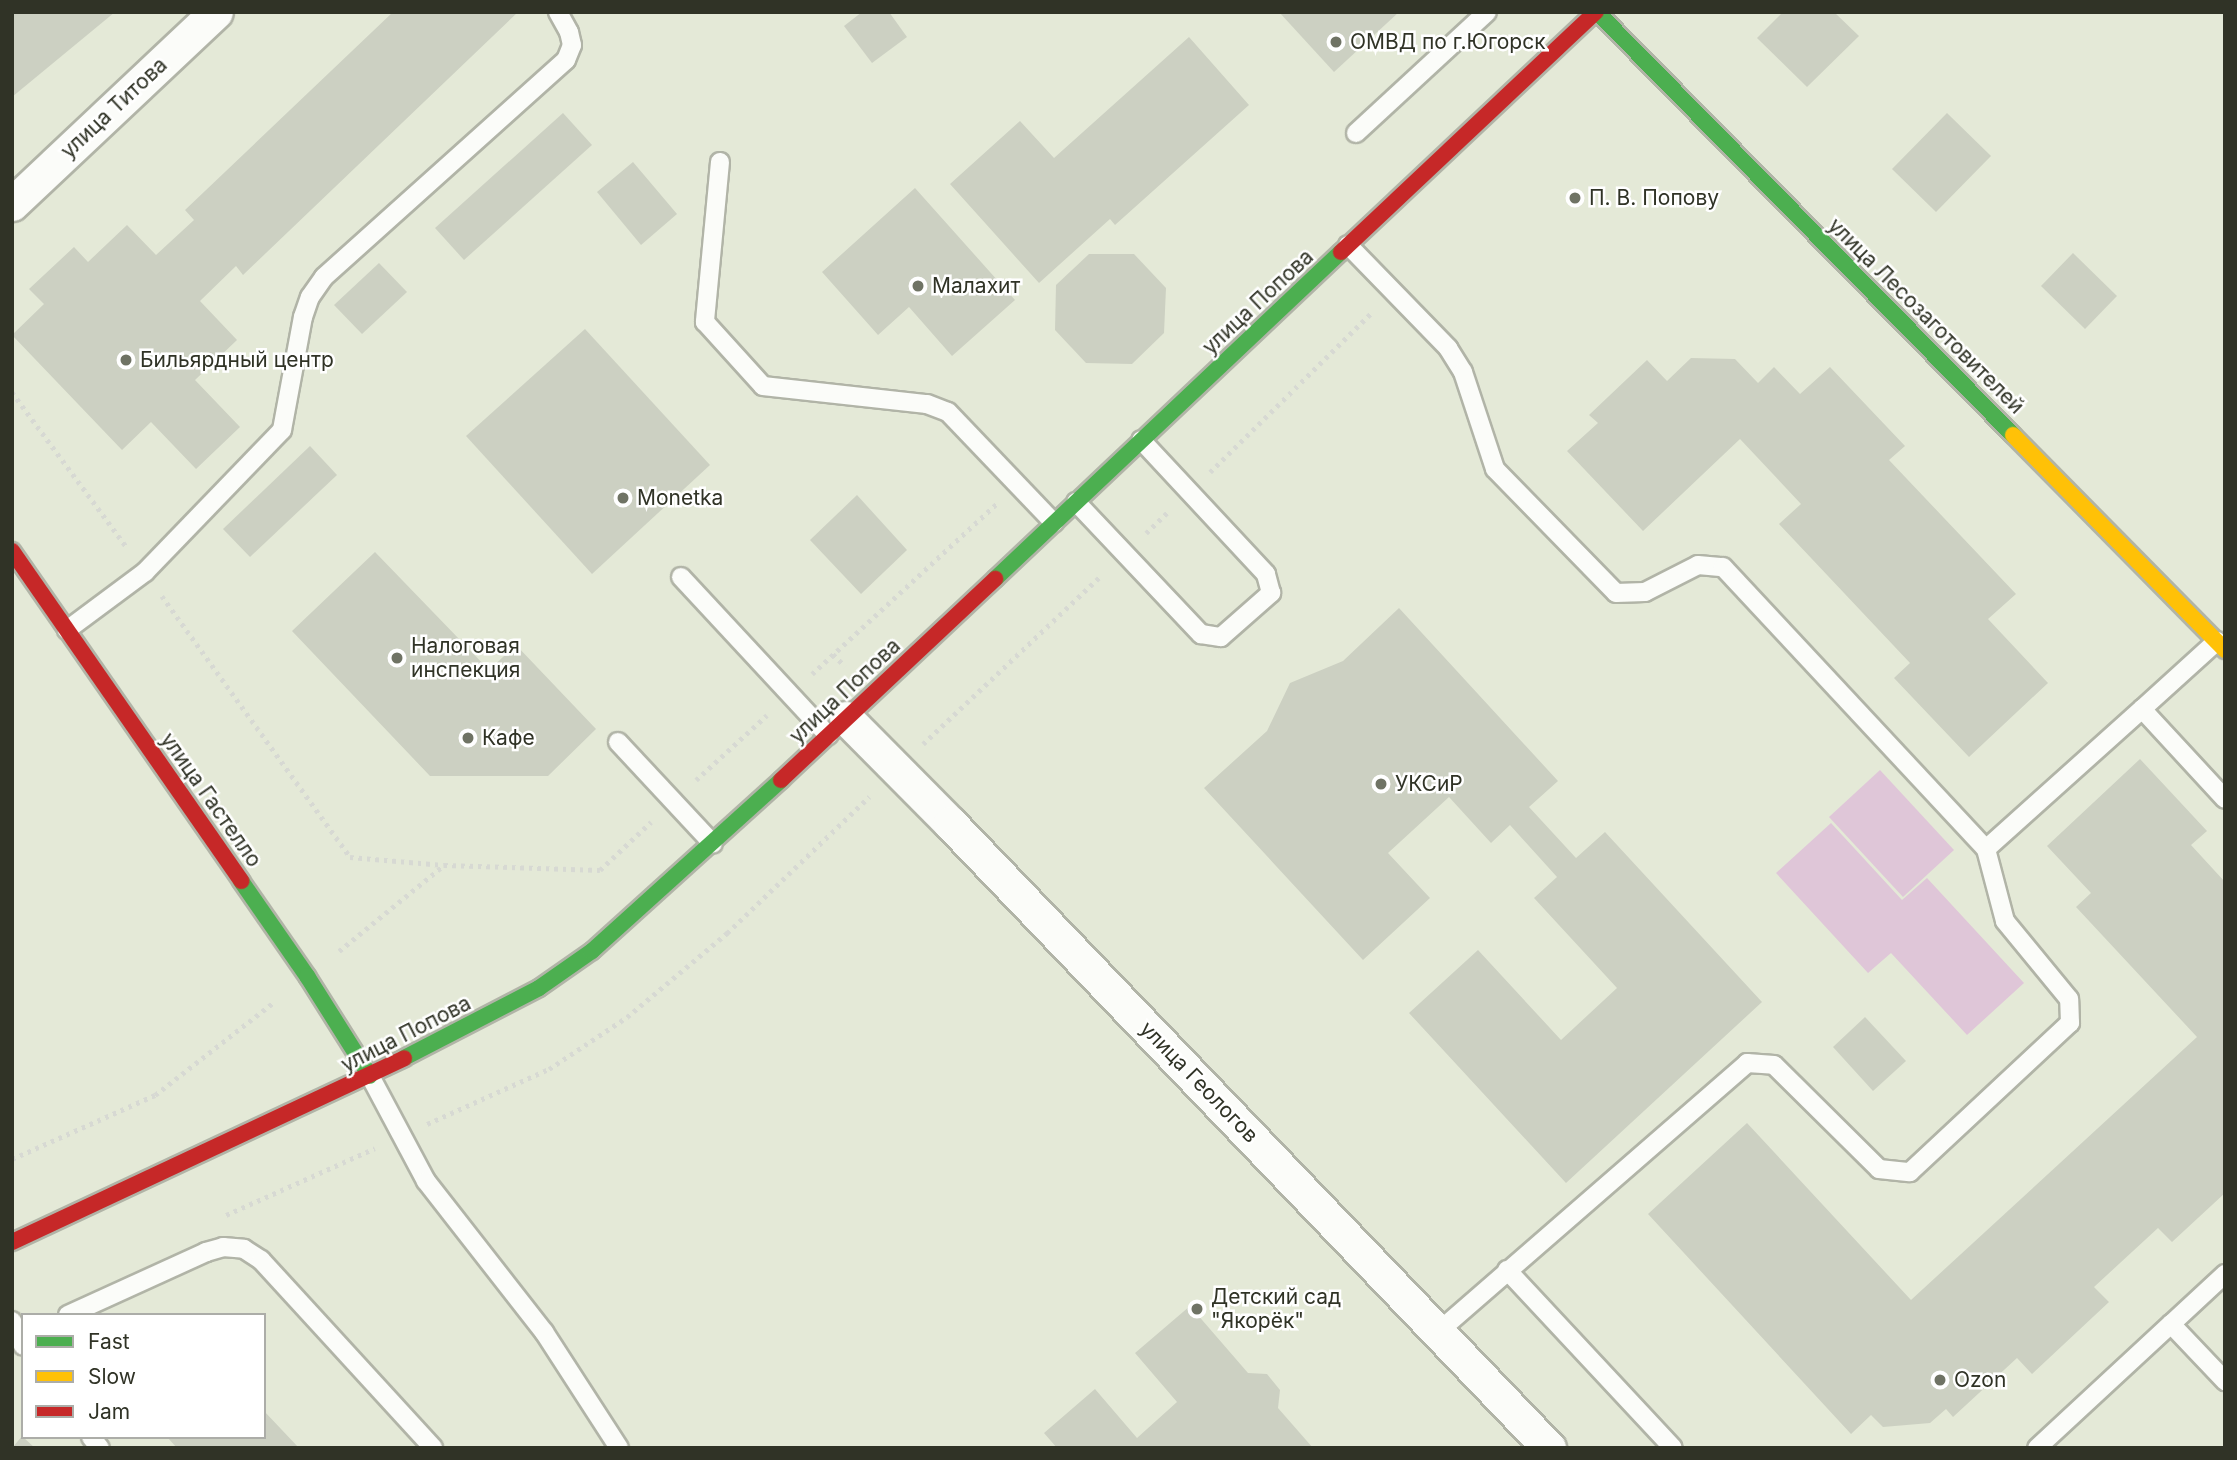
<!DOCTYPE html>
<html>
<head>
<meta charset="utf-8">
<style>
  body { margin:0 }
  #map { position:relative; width:2237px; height:1460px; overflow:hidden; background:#e4e9d7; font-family:Inter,sans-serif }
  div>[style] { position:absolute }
  .green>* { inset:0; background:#dfc6d8 }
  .building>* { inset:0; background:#ccd0c2 }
  .path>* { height:4.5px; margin-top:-2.25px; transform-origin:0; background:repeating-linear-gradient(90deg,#d7d9d3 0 3.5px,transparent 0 8.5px) }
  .roads { filter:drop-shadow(2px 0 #b1b4a7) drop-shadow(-2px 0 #b1b4a7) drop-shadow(0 2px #b1b4a7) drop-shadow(0 -2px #b1b4a7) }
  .lane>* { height:18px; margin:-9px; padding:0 9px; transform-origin:9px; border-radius:9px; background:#fbfcf9 }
  .street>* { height:33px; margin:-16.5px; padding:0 16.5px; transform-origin:16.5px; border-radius:16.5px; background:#fbfcf9 }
  .fast>* { height:16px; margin:-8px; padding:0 8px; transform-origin:8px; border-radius:8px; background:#4caf50 }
  .slow>* { height:16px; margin:-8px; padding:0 8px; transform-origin:8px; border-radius:8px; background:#ffc107 }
  .jam>* { height:16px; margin:-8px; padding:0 8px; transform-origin:8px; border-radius:8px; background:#c62828 }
  .dots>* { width:19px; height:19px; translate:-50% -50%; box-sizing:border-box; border:4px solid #fff; border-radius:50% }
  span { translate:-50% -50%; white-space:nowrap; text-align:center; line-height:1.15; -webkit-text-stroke:5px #fff; paint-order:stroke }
  .poi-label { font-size:21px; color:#303326 }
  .left { translate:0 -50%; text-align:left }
  .street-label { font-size:21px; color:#303326 }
  .frame { position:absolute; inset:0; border:14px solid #303326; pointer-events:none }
  .legend { position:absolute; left:21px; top:1313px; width:245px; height:126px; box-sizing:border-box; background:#fff; border:2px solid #acada8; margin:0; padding:9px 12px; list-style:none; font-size:21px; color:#303326 }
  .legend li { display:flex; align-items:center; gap:14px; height:35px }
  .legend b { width:35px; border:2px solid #acada8 }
</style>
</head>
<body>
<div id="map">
  <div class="green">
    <i style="clip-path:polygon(1880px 770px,1954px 850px,1903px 897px,1829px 817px)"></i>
    <i style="clip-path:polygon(1831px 823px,1902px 900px,1927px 878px,2024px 983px,1967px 1035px,1891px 953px,1868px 973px,1776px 873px)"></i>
  </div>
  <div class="building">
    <i style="clip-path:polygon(12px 12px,115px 12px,12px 97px)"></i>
    <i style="clip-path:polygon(393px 12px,518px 12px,243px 275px,236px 266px,200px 301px,237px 340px,195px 380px,240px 427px,196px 469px,151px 422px,122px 450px,12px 335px,44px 304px,29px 289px,74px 247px,88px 262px,127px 225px,156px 255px,194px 220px,185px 210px)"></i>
    <i style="clip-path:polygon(862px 12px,889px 12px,907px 37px,872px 63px,844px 26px)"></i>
    <i style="clip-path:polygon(1279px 12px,1399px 12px,1334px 72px)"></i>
    <i style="clip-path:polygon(1783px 12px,1834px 12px,1859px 36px,1807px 87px,1757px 38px)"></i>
    <i style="clip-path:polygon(1189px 37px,1249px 105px,1115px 225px,1110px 219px,1039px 283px,950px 184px,1020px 121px,1054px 158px)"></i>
    <i style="clip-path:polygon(563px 113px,592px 145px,464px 260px,435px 228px)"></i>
    <i style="clip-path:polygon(1947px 113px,1991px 156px,1936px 212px,1892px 169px)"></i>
    <i style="clip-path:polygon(633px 162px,677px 214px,641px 245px,597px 192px)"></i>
    <i style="clip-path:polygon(915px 188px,1015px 300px,952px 356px,909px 307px,878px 335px,822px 272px)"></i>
    <i style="clip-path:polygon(2073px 253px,2117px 296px,2085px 329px,2041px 286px)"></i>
    <i style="clip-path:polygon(1089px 254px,1134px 254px,1166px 288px,1164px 333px,1132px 364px,1086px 363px,1055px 330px,1056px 285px)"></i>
    <i style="clip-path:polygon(379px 263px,407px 292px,362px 334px,334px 305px)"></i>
    <i style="clip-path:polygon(585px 329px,710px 465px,592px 574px,466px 436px)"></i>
    <i style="clip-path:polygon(1691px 358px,1735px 359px,1758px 383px,1774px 367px,1800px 394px,1830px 367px,1905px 446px,1889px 460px,2016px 594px,1988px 619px,2048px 683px,1969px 757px,1894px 678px,1910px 663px,1779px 524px,1801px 504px,1740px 439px,1643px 531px,1567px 451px,1598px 423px,1589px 415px,1647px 360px,1667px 381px)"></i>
    <i style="clip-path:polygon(310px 446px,337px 475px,250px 557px,223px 529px)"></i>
    <i style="clip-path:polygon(857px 495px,907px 550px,861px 594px,810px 540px)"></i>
    <i style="clip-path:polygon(375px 552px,489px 670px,516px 645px,596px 729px,548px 776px,430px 776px,292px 631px)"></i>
    <i style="clip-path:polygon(1399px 608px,1558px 781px,1529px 807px,1576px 858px,1605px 832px,1762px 1002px,1566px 1183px,1409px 1013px,1478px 950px,1561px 1040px,1617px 988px,1534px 898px,1557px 877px,1510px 825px,1491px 843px,1449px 797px,1388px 853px,1430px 898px,1363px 960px,1204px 788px,1267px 731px,1290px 683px,1343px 661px)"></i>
    <i style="clip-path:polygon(2140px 759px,2207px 831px,2191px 845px,2225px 882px,2225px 1193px,2172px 1242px,2158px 1228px,2094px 1287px,2109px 1302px,2032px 1374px,2017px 1358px,1953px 1417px,1946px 1409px,1930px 1423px,1883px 1427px,1871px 1415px,1851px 1434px,1648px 1214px,1747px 1123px,1911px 1300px,2197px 1037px,2076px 907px,2091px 893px,2047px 846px)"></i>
    <i style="clip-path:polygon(1865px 1017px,1906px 1061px,1873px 1091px,1833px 1047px)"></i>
    <i style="clip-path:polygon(1190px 1306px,1248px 1373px,1267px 1374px,1280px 1390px,1278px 1408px,1313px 1448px,1057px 1448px,1044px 1433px,1095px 1389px,1137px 1438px,1177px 1402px,1135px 1353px)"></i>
    <i style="clip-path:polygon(264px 1411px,299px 1448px,177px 1448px,167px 1437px,264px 1437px)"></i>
    <i style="clip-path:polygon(23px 1435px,23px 1437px,35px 1448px,12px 1448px)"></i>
  </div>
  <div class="path">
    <i style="left:12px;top:392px;width:195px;rotate:53.5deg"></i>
    <i style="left:1210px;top:472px;width:229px;rotate:-44.6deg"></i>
    <i style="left:1146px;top:533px;width:30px;rotate:-44deg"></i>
    <i style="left:162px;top:596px;width:322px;rotate:54.2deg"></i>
    <i style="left:350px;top:857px;width:94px;rotate:4.9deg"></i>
    <i style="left:444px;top:865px;width:156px;rotate:1.8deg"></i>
    <i style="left:600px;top:870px;width:70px;rotate:-43.3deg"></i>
    <i style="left:833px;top:654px;width:17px;rotate:45deg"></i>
    <i style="left:812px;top:674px;width:251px;rotate:-42.7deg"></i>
    <i style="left:923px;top:744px;width:246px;rotate:-43.4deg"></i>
    <i style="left:696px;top:780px;width:96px;rotate:-42.5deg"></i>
    <i style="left:339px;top:951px;width:134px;rotate:-39.3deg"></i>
    <i style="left:427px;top:1124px;width:134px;rotate:-24.3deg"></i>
    <i style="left:549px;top:1069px;width:94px;rotate:-33.7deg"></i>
    <i style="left:627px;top:1017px;width:131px;rotate:-40deg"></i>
    <i style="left:727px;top:933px;width:197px;rotate:-43.8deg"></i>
    <i style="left:12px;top:1159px;width:157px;rotate:-24.1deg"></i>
    <i style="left:155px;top:1095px;width:151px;rotate:-38deg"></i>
    <i style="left:226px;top:1215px;width:163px;rotate:-24.2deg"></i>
  </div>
  <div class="roads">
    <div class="lane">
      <i style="left:1356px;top:133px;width:178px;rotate:-42.7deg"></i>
      <i style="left:720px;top:162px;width:161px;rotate:95.4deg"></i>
      <i style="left:705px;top:322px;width:86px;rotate:47.8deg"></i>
      <i style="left:763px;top:386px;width:165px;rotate:6.3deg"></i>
      <i style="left:927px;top:404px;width:22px;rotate:21deg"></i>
      <i style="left:948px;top:412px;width:153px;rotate:46.3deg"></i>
      <i style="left:1348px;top:245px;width:144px;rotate:45.8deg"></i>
      <i style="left:1448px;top:348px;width:28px;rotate:58deg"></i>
      <i style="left:1463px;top:372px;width:102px;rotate:71.7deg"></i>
      <i style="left:1495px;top:469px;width:173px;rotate:45.7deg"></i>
      <i style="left:1616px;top:593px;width:29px;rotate:-2deg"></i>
      <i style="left:1645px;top:592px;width:59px;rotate:-27deg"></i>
      <i style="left:1698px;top:565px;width:25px;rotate:5deg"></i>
      <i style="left:1723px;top:567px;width:386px;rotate:47deg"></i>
      <i style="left:1076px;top:502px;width:182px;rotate:46.6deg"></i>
      <i style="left:1201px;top:634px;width:20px;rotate:9deg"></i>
      <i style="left:1221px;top:637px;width:67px;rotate:-41.3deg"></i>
      <i style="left:1271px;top:593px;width:20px;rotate:-105deg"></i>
      <i style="left:1266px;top:574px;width:183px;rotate:-133deg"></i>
      <i style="left:681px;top:577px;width:216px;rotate:47.1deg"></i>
      <i style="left:67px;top:630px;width:97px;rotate:-36.6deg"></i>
      <i style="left:145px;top:572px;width:197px;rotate:-46deg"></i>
      <i style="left:282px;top:430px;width:115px;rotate:-79.5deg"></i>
      <i style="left:303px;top:317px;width:21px;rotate:-71deg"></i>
      <i style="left:310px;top:297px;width:24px;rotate:-55deg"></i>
      <i style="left:324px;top:277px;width:325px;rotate:-41.9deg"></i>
      <i style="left:566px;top:60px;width:16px;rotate:-68deg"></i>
      <i style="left:572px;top:45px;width:13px;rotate:-103deg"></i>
      <i style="left:569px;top:32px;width:23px;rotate:-119deg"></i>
      <i style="left:2217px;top:641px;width:101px;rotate:137.8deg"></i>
      <i style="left:2142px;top:709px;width:122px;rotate:47.3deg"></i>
      <i style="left:618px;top:742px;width:139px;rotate:47deg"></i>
      <i style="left:370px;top:1076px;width:119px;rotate:61.9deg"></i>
      <i style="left:426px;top:1181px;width:192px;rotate:52deg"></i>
      <i style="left:544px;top:1332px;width:138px;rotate:57.1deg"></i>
      <i style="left:1507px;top:1270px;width:243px;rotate:47deg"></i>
      <i style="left:2225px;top:1274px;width:74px;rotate:137.2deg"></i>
      <i style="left:2171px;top:1324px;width:79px;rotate:46.5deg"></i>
      <i style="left:68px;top:1315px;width:152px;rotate:-24.5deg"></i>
      <i style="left:206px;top:1252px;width:18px;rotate:-16deg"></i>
      <i style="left:223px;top:1247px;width:21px;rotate:5deg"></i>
      <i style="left:244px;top:1249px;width:20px;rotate:33deg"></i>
      <i style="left:261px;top:1260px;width:255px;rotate:47.5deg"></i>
      <i style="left:12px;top:1321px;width:27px;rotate:66deg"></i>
      <i style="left:1438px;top:1332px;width:410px;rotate:-41deg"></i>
      <i style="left:1747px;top:1063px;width:27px;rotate:4deg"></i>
      <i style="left:1774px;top:1065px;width:148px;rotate:44.7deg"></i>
      <i style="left:1879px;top:1169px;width:31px;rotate:6deg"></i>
      <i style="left:1910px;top:1172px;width:219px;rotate:-43deg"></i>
      <i style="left:2070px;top:1023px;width:24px;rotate:-92deg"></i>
      <i style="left:2069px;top:999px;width:101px;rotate:-129.4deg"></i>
      <i style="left:2005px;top:921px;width:74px;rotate:-104.8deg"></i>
      <i style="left:1986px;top:849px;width:210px;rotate:-41.9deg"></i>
      <i style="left:91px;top:1437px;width:14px;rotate:51deg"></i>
      <i style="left:2037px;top:1448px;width:183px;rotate:-42.8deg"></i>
    </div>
    <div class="street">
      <i style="left:12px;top:204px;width:280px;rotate:-43.3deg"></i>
      <i style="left:846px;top:718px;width:148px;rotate:45.3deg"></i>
      <i style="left:950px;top:823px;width:866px;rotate:46.22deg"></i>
    </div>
    <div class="fast">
      <i style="left:1597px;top:12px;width:593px;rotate:45.48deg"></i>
      <i style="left:995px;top:579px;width:476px;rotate:-43.4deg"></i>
      <i style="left:241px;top:881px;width:116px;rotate:55.2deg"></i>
      <i style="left:307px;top:976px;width:118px;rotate:57.8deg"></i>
      <i style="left:404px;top:1058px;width:152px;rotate:-27.4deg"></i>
      <i style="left:539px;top:988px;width:65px;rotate:-34.9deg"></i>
      <i style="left:592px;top:951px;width:255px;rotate:-42.1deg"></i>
    </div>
    <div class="slow">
      <i style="left:2013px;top:435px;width:302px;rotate:45.4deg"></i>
    </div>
    <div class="jam">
      <i style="left:1341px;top:252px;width:350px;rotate:-43.3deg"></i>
      <i style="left:12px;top:551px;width:402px;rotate:55.2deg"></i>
      <i style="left:781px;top:780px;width:294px;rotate:-43.2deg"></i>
      <i style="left:12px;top:1242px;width:433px;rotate:-25.1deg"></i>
    </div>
  </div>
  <div class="dots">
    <i style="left:1336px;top:42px;background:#6f7364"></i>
    <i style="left:1575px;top:198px;background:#6f7364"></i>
    <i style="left:918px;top:286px;background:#6f7364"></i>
    <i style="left:126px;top:360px;background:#6f7364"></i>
    <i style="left:623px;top:498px;background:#6f7364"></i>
    <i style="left:397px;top:658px;background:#6f7364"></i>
    <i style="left:468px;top:738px;background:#6f7364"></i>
    <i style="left:1381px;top:784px;background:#6f7364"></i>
    <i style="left:1197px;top:1309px;background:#6f7364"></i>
    <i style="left:1940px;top:1380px;background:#6f7364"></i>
  </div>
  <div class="poi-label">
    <span class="left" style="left:1350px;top:42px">ОМВД по г.Югорск</span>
    <span class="left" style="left:1589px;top:198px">П. В. Попову</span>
    <span class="left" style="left:932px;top:286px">Малахит</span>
    <span class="left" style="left:140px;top:360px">Бильярдный центр</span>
    <span class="left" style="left:637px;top:498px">Monetka</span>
    <span class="left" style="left:411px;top:658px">Налоговая<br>инспекция</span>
    <span class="left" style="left:482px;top:738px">Кафе</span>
    <span class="left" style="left:1395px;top:784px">УКСиР</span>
    <span class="left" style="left:1211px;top:1309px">Детский сад<br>"Якорёк"</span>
    <span class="left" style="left:1954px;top:1380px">Ozon</span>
  </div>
  <div class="street-label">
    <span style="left:114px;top:108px;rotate:-43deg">улица Титова</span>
    <span style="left:1258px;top:302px;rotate:-43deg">улица Попова</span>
    <span style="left:1926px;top:316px;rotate:45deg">улица Лесозаготовителей</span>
    <span style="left:845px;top:691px;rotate:-43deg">улица Попова</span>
    <span style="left:211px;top:800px;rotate:55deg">улица Гастелло</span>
    <span style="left:406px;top:1034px;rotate:-27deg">улица Попова</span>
    <span style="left:1199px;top:1082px;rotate:46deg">улица Геологов</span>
  </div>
  <div class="frame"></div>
  <ul class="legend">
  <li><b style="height:9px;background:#4caf50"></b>Fast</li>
  <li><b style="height:9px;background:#ffc107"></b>Slow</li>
  <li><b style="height:9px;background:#c62828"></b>Jam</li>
  </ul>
</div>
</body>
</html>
